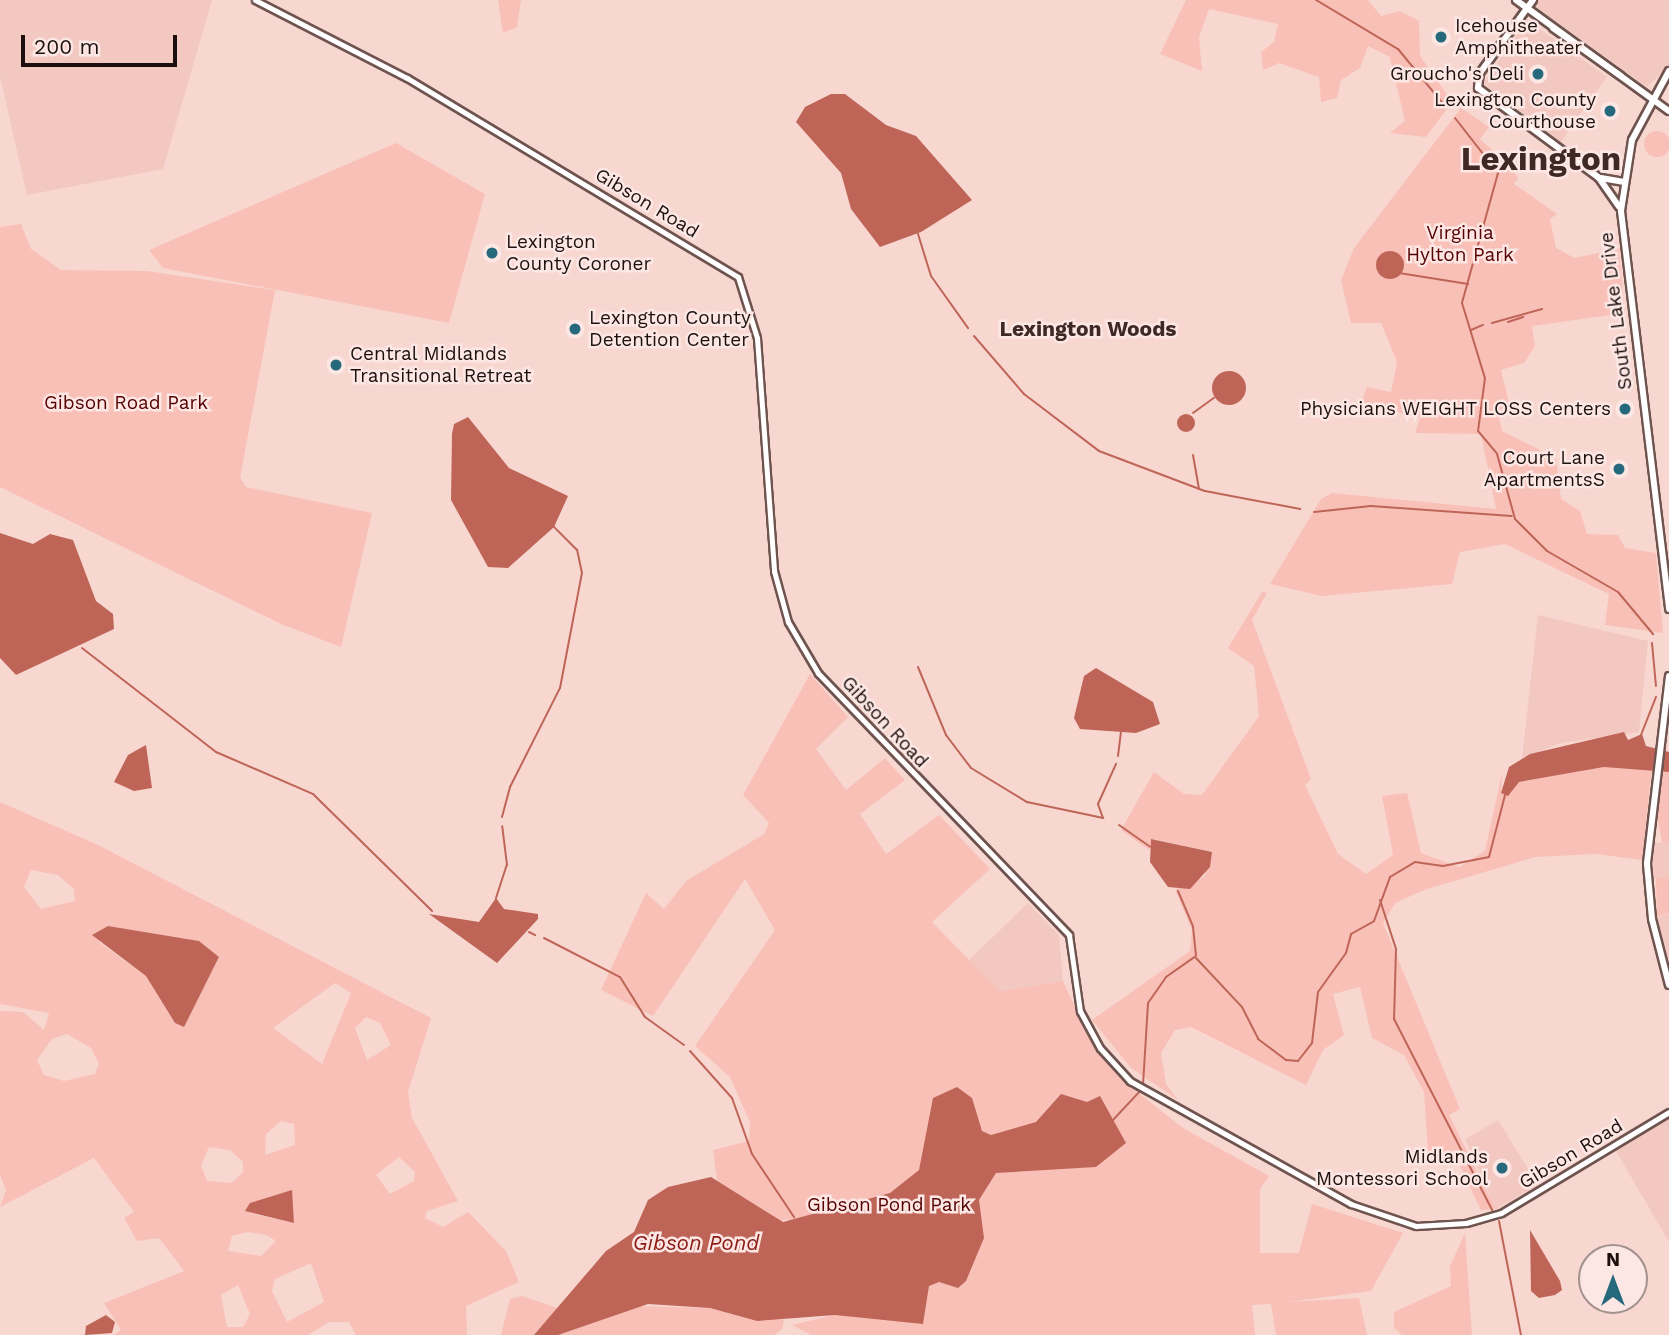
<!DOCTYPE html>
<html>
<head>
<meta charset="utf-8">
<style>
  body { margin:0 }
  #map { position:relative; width:1669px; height:1335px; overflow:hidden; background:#f8d7d1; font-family:"Work Sans",sans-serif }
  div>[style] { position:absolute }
  .built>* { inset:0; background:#f2c8c1 }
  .green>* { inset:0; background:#f8c0b7 }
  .round { border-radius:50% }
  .water>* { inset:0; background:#bf6558 }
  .stream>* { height:2px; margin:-1px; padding:0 1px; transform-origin:1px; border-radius:1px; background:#bf6558 }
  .roads { filter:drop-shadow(2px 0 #6e534e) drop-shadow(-2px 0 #6e534e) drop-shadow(0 2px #6e534e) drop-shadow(0 -2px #6e534e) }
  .tertiary>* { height:5px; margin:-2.5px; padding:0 2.5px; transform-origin:2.5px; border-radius:2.5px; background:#fff }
  .secondary>* { height:6px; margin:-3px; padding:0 3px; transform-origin:3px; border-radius:3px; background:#fff }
  .primary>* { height:6px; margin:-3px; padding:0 3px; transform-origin:3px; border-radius:3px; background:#fff }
  .dots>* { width:19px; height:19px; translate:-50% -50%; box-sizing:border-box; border:4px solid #fce7e4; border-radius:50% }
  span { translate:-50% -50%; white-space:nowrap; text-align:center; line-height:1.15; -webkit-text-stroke:5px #fce7e4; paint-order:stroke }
  .poi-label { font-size:19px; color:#1b100e }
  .left { translate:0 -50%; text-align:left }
  .right { translate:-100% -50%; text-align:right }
  .street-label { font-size:19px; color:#1b100e }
  .park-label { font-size:19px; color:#560000 }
  .neighbourhood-label { font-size:21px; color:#402824; font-weight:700 }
  .water-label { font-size:21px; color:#8a1a13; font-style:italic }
  .town-label { font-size:33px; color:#402824; font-weight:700 }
  .north { position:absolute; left:1578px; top:1244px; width:70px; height:70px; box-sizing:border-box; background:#fce7e4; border:2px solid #a2918e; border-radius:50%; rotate:0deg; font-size:19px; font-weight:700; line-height:28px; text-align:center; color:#1b100e }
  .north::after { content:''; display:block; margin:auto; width:24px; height:32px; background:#27697c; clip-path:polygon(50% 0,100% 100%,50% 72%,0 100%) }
  .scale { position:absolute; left:21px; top:35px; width:156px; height:32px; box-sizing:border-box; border:4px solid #1b100e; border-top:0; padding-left:9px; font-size:21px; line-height:24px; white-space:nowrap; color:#1b100e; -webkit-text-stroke:5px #fce7e4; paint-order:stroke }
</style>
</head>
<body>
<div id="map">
  <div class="built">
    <i style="clip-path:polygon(0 0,212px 0,163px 169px,27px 195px,0 76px)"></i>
    <i style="clip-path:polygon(1537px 0,1669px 0,1669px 66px,1647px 87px,1536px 7px)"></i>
    <i style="clip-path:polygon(1527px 20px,1607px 77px,1561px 142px,1483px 83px)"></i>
    <i style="clip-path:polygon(1538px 615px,1648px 641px,1639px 732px,1561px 743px,1522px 758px)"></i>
    <i style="clip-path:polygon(1669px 842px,1669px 878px,1653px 878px,1654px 843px)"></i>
    <i style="clip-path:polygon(1028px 903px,1059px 935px,1063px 981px,1000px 991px,969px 960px)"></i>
    <i style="clip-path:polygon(1669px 914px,1669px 966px,1657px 916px)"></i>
    <i style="clip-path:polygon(1669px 1118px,1669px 1242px,1616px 1151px)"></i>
    <i style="clip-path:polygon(1498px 1120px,1538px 1185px,1496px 1209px,1465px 1139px)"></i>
  </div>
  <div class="green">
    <i style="clip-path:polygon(498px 0,521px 0,517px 27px,503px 33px)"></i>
    <i style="clip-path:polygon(1186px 0,1368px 0,1381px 16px,1400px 11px,1419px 21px,1420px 56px,1452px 102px,1426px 137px,1390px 133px,1405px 121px,1390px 57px,1368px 46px,1360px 68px,1341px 80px,1337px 98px,1321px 102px,1319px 77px,1279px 63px,1263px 70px,1261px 52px,1274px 42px,1278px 24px,1209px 9px,1199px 37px,1202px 71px,1160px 54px)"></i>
    <i style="clip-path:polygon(1461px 108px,1489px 127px,1480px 139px,1510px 166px,1518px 178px,1514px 184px,1557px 214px,1550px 219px,1556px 248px,1574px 258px,1619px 249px,1625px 313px,1532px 326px,1535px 346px,1524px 363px,1501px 370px,1509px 403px,1498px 412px,1502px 431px,1556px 458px,1561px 499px,1580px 511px,1587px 534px,1618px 535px,1625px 548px,1656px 553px,1663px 633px,1605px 625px,1609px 594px,1505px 544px,1460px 552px,1452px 584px,1322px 596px,1270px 584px,1321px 499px,1332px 493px,1496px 509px,1481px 434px,1415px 433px,1420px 418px,1361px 402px,1367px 387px,1391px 392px,1397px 362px,1381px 323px,1351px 323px,1341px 280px,1354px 248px)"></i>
    <i class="round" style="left:1644px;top:131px;width:26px;height:26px"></i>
    <i style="clip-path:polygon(396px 143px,485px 194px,449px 323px,163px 268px,149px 250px)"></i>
    <i style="clip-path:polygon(21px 224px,31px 249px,61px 270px,147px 271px,275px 290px,240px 478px,246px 487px,372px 513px,341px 647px,281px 624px,0 487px,0 227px)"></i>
    <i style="clip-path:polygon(1262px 592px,1267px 593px,1252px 620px,1311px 779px,1305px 785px,1338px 854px,1366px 874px,1393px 855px,1382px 796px,1407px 793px,1421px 853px,1459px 867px,1485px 851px,1502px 773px,1501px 793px,1519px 782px,1604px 767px,1652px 767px,1642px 860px,1596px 854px,1535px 857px,1424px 890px,1395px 903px,1383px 923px,1460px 1109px,1449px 1115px,1496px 1209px,1481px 1210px,1454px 1153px,1428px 1151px,1424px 1092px,1404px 1055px,1372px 1038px,1360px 987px,1333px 994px,1344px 1035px,1323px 1050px,1306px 1085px,1191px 1027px,1175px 1030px,1161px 1053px,1166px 1084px,1178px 1100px,1131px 1068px,1092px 1020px,1190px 951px,1192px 930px,1175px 890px,1204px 877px,1212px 852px,1154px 839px,1149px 850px,1121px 830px,1154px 772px,1184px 794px,1202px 795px,1259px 716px,1254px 666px,1228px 648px)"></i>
    <i style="clip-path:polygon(810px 674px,848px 717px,816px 749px,846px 790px,885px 758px,905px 780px,860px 814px,886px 854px,939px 815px,990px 869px,932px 922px,1000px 991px,1063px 981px,1090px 1039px,1122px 1080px,1183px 1128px,1269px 1176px,1260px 1189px,1260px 1253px,1299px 1253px,1312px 1204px,1403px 1233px,1371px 1291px,1288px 1302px,1359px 1298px,1367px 1335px,1276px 1335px,1271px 1304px,1252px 1305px,1255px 1335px,811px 1335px,792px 1325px,834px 1315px,789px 1219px,779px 1221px,717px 1181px,713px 1150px,749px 1141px,750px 1122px,730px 1077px,695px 1046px,775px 930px,745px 879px,653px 1016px,601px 990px,646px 893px,664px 909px,686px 881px,764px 834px,769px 823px,743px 795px)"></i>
    <i style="clip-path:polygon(1662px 769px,1669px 772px,1669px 842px,1662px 842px,1656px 811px)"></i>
    <i style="clip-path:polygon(evenodd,0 802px,98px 845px,431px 1018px,408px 1092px,412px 1118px,458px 1201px,427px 1211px,425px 1218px,443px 1227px,468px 1212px,506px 1251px,519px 1282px,466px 1306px,467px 1335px,356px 1335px,349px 1322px,329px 1322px,308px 1335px,113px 1335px,121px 1330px,104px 1303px,184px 1271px,159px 1238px,137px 1241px,124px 1218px,134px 1212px,94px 1158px,0 1207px,6px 1190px,0 1175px,0 1011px,23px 1012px,44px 1030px,49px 1013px,0 1004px,0 802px,31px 870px,58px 875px,74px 889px,75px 901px,41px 909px,24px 887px,31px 870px,0 802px,108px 926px,199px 941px,219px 957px,184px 1026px,175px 1023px,146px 976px,99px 942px,108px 926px,0 802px,335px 983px,351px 993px,322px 1064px,273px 1028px,335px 983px,0 802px,366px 1017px,380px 1023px,391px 1045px,367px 1060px,355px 1028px,366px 1017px,0 802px,67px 1034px,91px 1048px,99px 1064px,95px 1074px,64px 1081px,44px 1075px,37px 1060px,52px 1039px,67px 1034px,0 802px,281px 1121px,294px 1124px,295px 1145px,265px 1155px,266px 1134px,281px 1121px,0 802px,209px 1147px,230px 1150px,243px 1162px,243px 1172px,232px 1183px,207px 1181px,201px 1166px,209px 1147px,0 802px,399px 1157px,415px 1172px,414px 1181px,390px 1194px,376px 1175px,399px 1157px,0 802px,269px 1200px,294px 1223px,250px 1213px,250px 1203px,269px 1200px,0 802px,248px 1232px,266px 1235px,276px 1241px,261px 1256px,228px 1251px,232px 1236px,248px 1232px,0 802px,311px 1263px,324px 1302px,287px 1322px,272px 1291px,275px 1279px,311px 1263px,0 802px,238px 1285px,250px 1314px,243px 1327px,227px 1327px,221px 1295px,238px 1285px)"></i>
    <i style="clip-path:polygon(1656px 878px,1669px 878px,1669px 913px,1657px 916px)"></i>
    <i style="clip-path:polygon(634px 1232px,633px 1306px,710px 1308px,757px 1321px,771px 1317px,784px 1320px,782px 1329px,774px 1335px,501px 1335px,510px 1299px,522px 1296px,560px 1309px,606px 1251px)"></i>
    <i style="clip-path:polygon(1465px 1233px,1472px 1335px,1402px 1335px,1394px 1328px,1394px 1312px,1451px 1286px,1450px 1266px)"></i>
  </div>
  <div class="water">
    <i style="clip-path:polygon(831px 94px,845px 94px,886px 125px,916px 136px,972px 200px,921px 232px,880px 247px,851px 209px,841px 173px,796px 122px,805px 107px)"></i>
    <i class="round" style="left:1376px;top:251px;width:28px;height:28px"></i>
    <i class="round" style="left:1212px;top:371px;width:34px;height:34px"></i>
    <i class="round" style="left:1177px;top:414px;width:18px;height:18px"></i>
    <i style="clip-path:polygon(468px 417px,509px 468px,568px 496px,554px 527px,508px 568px,488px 567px,451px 500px,452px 434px,454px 424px)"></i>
    <i style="clip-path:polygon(0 533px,33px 544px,50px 534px,73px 540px,96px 601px,113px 614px,114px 629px,16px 675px,0 658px)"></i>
    <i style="clip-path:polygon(1096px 668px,1153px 702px,1160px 724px,1136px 733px,1080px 729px,1074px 718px,1084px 676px)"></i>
    <i style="clip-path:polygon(1624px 732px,1628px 740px,1642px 734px,1646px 746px,1669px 752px,1669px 772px,1604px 767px,1519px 782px,1508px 796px,1501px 793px,1509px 767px,1530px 754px)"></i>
    <i style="clip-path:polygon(146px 745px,152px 788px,134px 791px,114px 782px,128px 755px)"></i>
    <i style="clip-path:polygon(1151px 839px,1212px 852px,1210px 867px,1190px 889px,1168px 887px,1150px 862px)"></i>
    <i style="clip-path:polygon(496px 898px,504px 909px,538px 914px,538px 919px,497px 963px,429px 914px,479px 922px)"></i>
    <i style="clip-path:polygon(108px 926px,199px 941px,219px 957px,184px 1027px,175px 1023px,146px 976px,92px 935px)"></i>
    <i style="clip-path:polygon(957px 1087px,972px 1098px,982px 1131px,991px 1135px,1036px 1122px,1061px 1094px,1087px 1102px,1100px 1096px,1126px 1143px,1096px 1167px,996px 1173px,979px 1200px,984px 1238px,966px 1281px,958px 1288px,939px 1282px,929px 1286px,923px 1324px,835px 1315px,757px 1321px,710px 1308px,648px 1304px,558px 1335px,534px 1335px,606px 1251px,634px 1232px,648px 1200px,668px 1187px,711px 1177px,783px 1222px,890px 1193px,919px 1170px,933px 1098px)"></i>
    <i style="clip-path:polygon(292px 1190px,294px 1223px,245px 1211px,250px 1203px)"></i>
    <i style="clip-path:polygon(1530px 1230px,1560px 1281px,1562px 1290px,1555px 1295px,1539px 1298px,1531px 1291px)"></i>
    <i style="clip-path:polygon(106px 1315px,115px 1322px,112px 1333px,85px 1335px,86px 1326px)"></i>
  </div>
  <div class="stream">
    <i style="left:1316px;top:0;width:96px;rotate:30.9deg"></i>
    <i style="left:1398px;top:49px;width:74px;rotate:50.5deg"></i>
    <i style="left:1455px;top:118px;width:70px;rotate:52deg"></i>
    <i style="left:1498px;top:173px;width:135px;rotate:105.5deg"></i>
    <i style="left:1462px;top:303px;width:78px;rotate:73deg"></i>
    <i style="left:1485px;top:378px;width:53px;rotate:97.5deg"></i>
    <i style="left:1478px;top:431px;width:30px;rotate:50deg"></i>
    <i style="left:1497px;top:454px;width:67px;rotate:74.5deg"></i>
    <i style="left:1515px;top:519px;width:45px;rotate:45deg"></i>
    <i style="left:1547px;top:551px;width:82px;rotate:30deg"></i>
    <i style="left:1618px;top:592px;width:55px;rotate:50.2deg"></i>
    <i style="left:918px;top:234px;width:44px;rotate:72.8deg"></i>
    <i style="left:931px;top:276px;width:64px;rotate:54.6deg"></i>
    <i style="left:1399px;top:273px;width:70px;rotate:9.1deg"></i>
    <i style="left:1508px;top:322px;width:16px;rotate:-18deg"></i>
    <i style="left:1492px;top:323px;width:52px;rotate:-15.6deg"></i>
    <i style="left:1471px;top:330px;width:13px;rotate:-23deg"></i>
    <i style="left:974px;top:336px;width:77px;rotate:49.2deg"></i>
    <i style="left:1024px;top:394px;width:94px;rotate:37.2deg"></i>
    <i style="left:1099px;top:451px;width:113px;rotate:20.7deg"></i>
    <i style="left:1205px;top:491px;width:97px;rotate:10.7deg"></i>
    <i style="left:1193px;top:413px;width:26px;rotate:-36deg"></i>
    <i style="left:1193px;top:455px;width:34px;rotate:80deg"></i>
    <i style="left:1314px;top:512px;width:57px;rotate:-6deg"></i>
    <i style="left:1371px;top:506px;width:141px;rotate:4.1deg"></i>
    <i style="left:1652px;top:643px;width:43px;rotate:84.7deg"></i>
    <i style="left:82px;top:648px;width:170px;rotate:37.8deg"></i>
    <i style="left:216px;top:752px;width:106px;rotate:23.4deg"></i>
    <i style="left:313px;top:794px;width:167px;rotate:44.5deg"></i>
    <i style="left:918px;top:667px;width:74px;rotate:67.6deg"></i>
    <i style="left:946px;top:735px;width:41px;rotate:52.9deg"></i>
    <i style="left:971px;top:768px;width:66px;rotate:31.3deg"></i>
    <i style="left:1027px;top:802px;width:78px;rotate:11.9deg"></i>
    <i style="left:1641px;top:735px;width:41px;rotate:-68.5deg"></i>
    <i style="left:1118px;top:756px;width:24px;rotate:-83deg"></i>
    <i style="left:502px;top:817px;width:31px;rotate:-75deg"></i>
    <i style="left:510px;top:787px;width:111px;rotate:-63.2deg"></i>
    <i style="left:560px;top:688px;width:117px;rotate:-79.2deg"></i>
    <i style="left:582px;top:573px;width:24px;rotate:-102deg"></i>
    <i style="left:577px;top:550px;width:33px;rotate:-135deg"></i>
    <i style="left:1103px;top:818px;width:15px;rotate:-110deg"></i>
    <i style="left:1098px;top:804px;width:44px;rotate:-65.8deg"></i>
    <i style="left:1119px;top:825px;width:38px;rotate:35deg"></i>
    <i style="left:1178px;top:891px;width:39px;rotate:67deg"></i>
    <i style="left:1193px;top:927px;width:29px;rotate:84deg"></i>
    <i style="left:496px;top:898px;width:35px;rotate:-72deg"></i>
    <i style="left:507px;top:865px;width:39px;rotate:-97deg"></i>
    <i style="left:1380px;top:900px;width:52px;rotate:71.9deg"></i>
    <i style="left:1396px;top:949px;width:70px;rotate:91.6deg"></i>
    <i style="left:1394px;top:1019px;width:215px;rotate:62.8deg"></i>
    <i style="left:529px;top:932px;width:7px;rotate:27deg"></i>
    <i style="left:544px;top:938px;width:85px;rotate:27.2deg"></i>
    <i style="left:620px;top:977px;width:47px;rotate:58deg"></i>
    <i style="left:645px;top:1017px;width:48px;rotate:35.7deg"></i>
    <i style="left:1196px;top:958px;width:67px;rotate:46.8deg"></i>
    <i style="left:1242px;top:1007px;width:36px;rotate:63deg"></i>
    <i style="left:1258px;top:1039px;width:35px;rotate:37deg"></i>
    <i style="left:1286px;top:1060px;width:12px;rotate:5deg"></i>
    <i style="left:1298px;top:1061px;width:23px;rotate:-52deg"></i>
    <i style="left:1312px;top:1043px;width:51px;rotate:-83.3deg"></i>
    <i style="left:1318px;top:992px;width:48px;rotate:-54.3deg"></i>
    <i style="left:1346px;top:953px;width:20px;rotate:-75deg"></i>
    <i style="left:1351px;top:934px;width:26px;rotate:-29deg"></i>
    <i style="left:1374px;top:921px;width:47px;rotate:-70deg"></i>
    <i style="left:1390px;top:877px;width:29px;rotate:-31deg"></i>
    <i style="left:1415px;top:862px;width:28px;rotate:8deg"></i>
    <i style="left:1443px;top:866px;width:47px;rotate:-11.1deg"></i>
    <i style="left:1489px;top:857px;width:64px;rotate:-75.5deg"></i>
    <i style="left:690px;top:1051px;width:63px;rotate:48.2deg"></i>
    <i style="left:732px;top:1098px;width:59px;rotate:70.3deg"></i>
    <i style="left:752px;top:1154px;width:76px;rotate:56.3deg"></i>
    <i style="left:1143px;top:1085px;width:82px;rotate:-86.5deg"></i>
    <i style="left:1148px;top:1003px;width:32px;rotate:-55deg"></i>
    <i style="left:1166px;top:977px;width:35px;rotate:-35deg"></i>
    <i style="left:1112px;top:1121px;width:42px;rotate:-46.9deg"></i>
    <i style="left:1499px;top:1221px;width:116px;rotate:79.1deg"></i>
  </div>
  <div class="roads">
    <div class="tertiary">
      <i style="left:255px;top:0;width:171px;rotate:27.2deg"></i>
      <i style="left:407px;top:78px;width:386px;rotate:31deg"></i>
      <i style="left:738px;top:277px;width:64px;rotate:72.7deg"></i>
      <i style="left:757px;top:338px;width:234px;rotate:85.8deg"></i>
      <i style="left:774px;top:571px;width:53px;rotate:74.6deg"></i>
      <i style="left:788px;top:622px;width:59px;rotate:59.5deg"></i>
      <i style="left:818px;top:673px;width:363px;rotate:46.2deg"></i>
      <i style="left:1069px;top:935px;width:77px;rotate:81.8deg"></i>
      <i style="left:1080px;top:1011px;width:42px;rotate:61.6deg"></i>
      <i style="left:1100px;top:1048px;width:45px;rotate:47.7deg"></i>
      <i style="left:1130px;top:1081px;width:253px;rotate:29.1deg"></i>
      <i style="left:1351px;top:1204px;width:69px;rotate:18.7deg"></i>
      <i style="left:1416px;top:1226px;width:50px;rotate:-3.4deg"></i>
      <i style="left:1466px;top:1223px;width:36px;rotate:-16deg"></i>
      <i style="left:1501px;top:1213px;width:196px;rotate:-31deg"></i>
    </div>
    <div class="secondary">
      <i style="left:1533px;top:0;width:90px;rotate:126deg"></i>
      <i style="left:1480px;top:73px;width:15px;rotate:98deg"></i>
      <i style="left:1478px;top:88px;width:151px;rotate:36.6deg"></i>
      <i style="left:1599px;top:178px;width:35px;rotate:55deg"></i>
      <i style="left:1669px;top:71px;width:78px;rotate:118.2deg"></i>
      <i style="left:1632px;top:140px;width:72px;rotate:98.8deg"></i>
      <i style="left:1621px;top:211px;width:401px;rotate:83.1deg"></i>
      <i style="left:1601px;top:178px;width:22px;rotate:10deg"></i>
      <i style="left:1669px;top:676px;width:189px;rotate:96.7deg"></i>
      <i style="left:1647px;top:864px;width:55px;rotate:84.8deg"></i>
      <i style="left:1652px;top:919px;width:68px;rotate:75.6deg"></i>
    </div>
    <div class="primary">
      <i style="left:1516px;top:0;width:189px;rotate:36deg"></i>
      <i style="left:1553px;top:28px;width:83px;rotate:35.2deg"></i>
    </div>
  </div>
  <div class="dots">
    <i style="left:1441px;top:37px;background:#27697c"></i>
    <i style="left:1538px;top:74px;background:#27697c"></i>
    <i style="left:1610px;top:111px;background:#27697c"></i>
    <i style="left:492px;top:253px;background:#27697c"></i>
    <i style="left:575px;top:329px;background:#27697c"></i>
    <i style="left:336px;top:365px;background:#27697c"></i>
    <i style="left:1625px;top:409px;background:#27697c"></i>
    <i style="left:1619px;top:469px;background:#27697c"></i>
    <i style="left:1502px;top:1168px;background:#27697c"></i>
  </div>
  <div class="poi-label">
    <span class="left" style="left:1455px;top:37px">Icehouse<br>Amphitheater</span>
    <span class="right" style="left:1524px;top:74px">Groucho's Deli</span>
    <span class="right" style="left:1596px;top:111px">Lexington County<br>Courthouse</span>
    <span class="left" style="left:506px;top:253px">Lexington<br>County Coroner</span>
    <span class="left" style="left:589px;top:329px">Lexington County<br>Detention Center</span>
    <span class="left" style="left:350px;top:365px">Central Midlands<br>Transitional Retreat</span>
    <span class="right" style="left:1611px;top:409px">Physicians WEIGHT LOSS Centers</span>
    <span class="right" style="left:1605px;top:469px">Court Lane<br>ApartmentsS</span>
    <span class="right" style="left:1488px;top:1168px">Midlands<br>Montessori School</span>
  </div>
  <div class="street-label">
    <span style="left:647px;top:203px;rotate:31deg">Gibson Road</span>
    <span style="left:1616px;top:311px;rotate:-97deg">South Lake Drive</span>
    <span style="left:885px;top:722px;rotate:47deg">Gibson Road</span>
    <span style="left:1571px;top:1154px;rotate:-31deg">Gibson Road</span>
  </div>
  <div class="park-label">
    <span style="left:1460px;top:244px">Virginia<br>Hylton Park</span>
    <span style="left:126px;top:403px">Gibson Road Park</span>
    <span style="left:889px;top:1205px">Gibson Pond Park</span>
  </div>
  <div class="neighbourhood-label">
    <span style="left:1088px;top:329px">Lexington Woods</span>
  </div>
  <div class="water-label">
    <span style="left:696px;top:1243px">Gibson Pond</span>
  </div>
  <div class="town-label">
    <span style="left:1541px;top:159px">Lexington</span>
  </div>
  <div class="north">N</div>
  <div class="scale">200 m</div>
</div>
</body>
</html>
